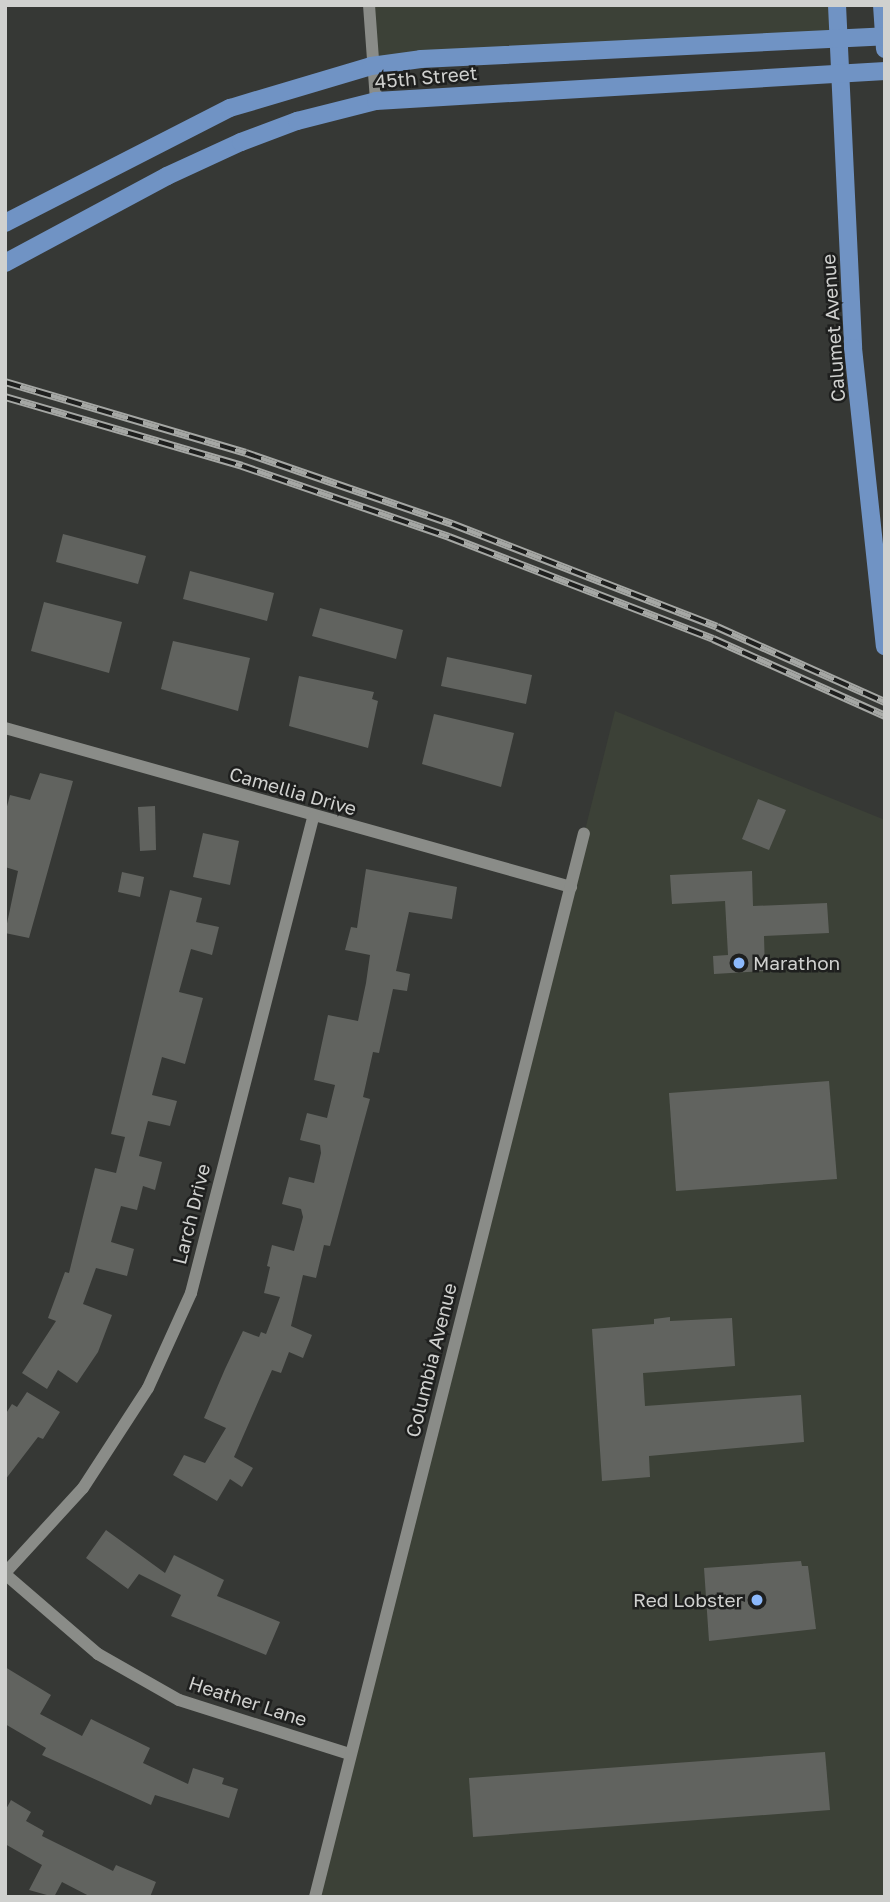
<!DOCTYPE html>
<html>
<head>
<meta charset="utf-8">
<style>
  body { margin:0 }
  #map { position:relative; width:890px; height:1902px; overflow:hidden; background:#363835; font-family:"Golos Text",sans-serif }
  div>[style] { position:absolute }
  .built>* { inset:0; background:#3c4137 }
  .building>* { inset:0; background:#61635f }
  .minor>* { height:12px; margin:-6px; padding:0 6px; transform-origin:6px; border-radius:6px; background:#8a8c88 }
  .major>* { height:18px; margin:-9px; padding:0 9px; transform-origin:9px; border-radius:9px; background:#7093c4 }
  .rail>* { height:8px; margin-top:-4px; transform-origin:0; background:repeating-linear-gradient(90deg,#1e1f1e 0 16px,#a5a7a4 0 32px); box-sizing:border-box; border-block:2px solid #a5a7a4 }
  .dots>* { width:19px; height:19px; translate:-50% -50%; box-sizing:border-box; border:4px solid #1e1f1e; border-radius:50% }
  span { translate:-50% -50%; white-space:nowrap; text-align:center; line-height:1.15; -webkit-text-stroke:5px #1e1f1e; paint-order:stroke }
  .street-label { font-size:19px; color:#d0d1cf }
  .poi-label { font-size:19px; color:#d0d1cf }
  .left { translate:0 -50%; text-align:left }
  .right { translate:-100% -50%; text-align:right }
  .frame { position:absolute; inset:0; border:7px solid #d0d1cf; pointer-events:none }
</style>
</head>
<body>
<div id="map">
  <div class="built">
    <i style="clip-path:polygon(370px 5px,833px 5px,835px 34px,374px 62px)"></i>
    <i style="clip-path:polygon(615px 711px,885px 820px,885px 1897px,317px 1897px)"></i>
  </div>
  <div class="building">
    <i style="clip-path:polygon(63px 534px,146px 556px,138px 584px,56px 562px)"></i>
    <i style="clip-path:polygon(190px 571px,274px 593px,267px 621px,183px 599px)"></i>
    <i style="clip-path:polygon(44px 602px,122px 622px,109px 673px,31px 651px)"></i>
    <i style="clip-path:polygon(320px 608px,403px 630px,396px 659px,312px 636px)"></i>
    <i style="clip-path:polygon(173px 641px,250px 658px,238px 711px,161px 689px)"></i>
    <i style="clip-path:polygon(447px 657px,532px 675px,526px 704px,441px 686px)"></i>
    <i style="clip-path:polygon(299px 676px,374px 692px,372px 699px,378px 701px,368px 748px,289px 726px)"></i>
    <i style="clip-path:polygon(434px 714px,514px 733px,501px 787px,422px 764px)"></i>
    <i style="clip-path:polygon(40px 773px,73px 781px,29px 938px,5px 933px,18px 871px,5px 867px,5px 814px,10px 795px,30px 800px)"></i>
    <i style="clip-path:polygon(758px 799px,786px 810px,769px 850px,742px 839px)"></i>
    <i style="clip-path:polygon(155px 806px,156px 850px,140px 851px,138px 807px)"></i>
    <i style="clip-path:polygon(203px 833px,239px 841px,230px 885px,193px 877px)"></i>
    <i style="clip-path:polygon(366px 869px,457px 887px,452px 919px,409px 912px,396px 971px,410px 974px,407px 991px,393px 989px,379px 1053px,373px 1052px,363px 1097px,370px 1099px,330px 1246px,324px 1245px,316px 1278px,303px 1275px,291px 1326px,312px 1335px,303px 1358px,289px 1352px,281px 1373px,272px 1370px,234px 1457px,253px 1468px,242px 1487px,230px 1479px,217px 1501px,173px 1475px,184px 1455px,205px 1463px,226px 1428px,204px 1418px,225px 1369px,243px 1331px,259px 1337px,261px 1332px,266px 1334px,280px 1297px,264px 1293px,270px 1267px,267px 1266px,272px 1245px,294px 1251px,303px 1217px,301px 1209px,282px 1204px,289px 1177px,314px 1183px,321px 1153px,320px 1145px,300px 1140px,307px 1113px,327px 1118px,335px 1085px,314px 1080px,328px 1015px,358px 1021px,366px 983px,370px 955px,345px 950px,351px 927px,357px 928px)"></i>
    <i style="clip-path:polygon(752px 871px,753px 906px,827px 903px,829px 933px,764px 936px,765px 971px,714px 974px,713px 956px,728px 955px,725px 901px,672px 904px,670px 875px)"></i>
    <i style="clip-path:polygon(122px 872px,144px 877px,140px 897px,118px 892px)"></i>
    <i style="clip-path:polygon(170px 890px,202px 898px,196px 922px,219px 927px,212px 955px,191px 949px,179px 992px,203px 998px,185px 1064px,162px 1057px,152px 1095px,177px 1101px,170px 1126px,148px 1121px,139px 1156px,162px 1162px,155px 1190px,143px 1186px,137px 1210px,121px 1206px,111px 1242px,134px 1249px,127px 1276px,96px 1268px,83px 1304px,112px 1315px,98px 1352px,77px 1383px,58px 1370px,47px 1389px,22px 1373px,56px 1321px,48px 1318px,65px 1272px,69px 1273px,95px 1168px,116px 1173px,125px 1137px,111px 1134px)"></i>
    <i style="clip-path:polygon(829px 1081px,837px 1179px,676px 1191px,669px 1093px)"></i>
    <i style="clip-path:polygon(670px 1317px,670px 1321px,732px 1318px,735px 1366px,643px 1373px,645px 1406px,801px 1395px,804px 1442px,649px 1456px,650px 1477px,602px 1481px,592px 1329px,654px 1324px,654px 1319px)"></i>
    <i style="clip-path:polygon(27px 1392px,60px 1412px,43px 1439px,38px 1437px,5px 1480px,5px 1415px,12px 1404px,17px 1407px)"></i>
    <i style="clip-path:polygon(106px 1530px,165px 1573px,174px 1555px,224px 1580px,217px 1596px,280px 1622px,266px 1655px,171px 1616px,181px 1595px,139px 1574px,128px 1589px,86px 1558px)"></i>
    <i style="clip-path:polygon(801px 1561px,802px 1566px,808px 1566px,816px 1629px,709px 1641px,704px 1568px)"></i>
    <i style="clip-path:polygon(5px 1667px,51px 1695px,40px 1714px,82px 1736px,91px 1719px,150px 1748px,143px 1763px,188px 1784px,193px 1768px,224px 1778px,222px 1784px,238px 1789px,229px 1818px,155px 1795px,151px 1805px,42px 1755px,46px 1748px,5px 1724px)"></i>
    <i style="clip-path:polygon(825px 1752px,830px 1810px,473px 1837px,469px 1778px)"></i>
    <i style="clip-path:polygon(11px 1800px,31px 1812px,26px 1821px,44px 1831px,42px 1836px,113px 1871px,116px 1865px,156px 1882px,150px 1897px,91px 1897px,62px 1882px,54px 1897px,29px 1890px,42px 1865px,5px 1844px,5px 1811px)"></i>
  </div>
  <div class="minor">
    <i style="left:369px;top:5px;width:96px;rotate:85.8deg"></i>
    <i style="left:5px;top:728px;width:588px;rotate:15.69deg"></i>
    <i style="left:5px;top:1573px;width:115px;rotate:-47.5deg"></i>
    <i style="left:83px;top:1488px;width:119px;rotate:-57deg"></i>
    <i style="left:148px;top:1388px;width:104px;rotate:-65.6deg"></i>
    <i style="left:191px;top:1293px;width:491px;rotate:-75.6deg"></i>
    <i style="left:5px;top:1574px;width:123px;rotate:40.7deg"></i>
    <i style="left:98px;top:1654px;width:93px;rotate:29.6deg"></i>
    <i style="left:179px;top:1700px;width:178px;rotate:17.6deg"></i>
    <i style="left:315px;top:1897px;width:1097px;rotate:-75.81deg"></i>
  </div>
  <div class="major">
    <i style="left:837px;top:5px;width:343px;rotate:87.3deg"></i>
    <i style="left:853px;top:348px;width:300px;rotate:83.9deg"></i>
    <i style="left:882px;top:5px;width:44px;rotate:86.1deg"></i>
    <i style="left:5px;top:223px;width:253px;rotate:-27.1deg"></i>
    <i style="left:230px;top:108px;width:147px;rotate:-16.6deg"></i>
    <i style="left:371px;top:66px;width:50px;rotate:-8deg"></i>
    <i style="left:421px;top:59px;width:465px;rotate:-2.8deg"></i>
    <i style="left:5px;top:263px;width:184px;rotate:-28.2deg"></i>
    <i style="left:167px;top:176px;width:81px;rotate:-24.7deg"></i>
    <i style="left:241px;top:142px;width:60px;rotate:-20.6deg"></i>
    <i style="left:297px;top:121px;width:81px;rotate:-14.2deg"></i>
    <i style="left:376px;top:101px;width:510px;rotate:-3.37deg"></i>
  </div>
  <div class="rail">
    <i style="left:5px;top:382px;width:251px;rotate:16.4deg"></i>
    <i style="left:246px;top:453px;width:218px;rotate:19deg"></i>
    <i style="left:452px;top:524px;width:284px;rotate:21.2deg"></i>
    <i style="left:717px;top:627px;width:184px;rotate:24.1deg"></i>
    <i style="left:5px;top:397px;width:247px;rotate:16.2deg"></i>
    <i style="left:242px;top:466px;width:219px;rotate:18.9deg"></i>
    <i style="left:449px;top:537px;width:283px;rotate:21.1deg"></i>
    <i style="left:713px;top:639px;width:188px;rotate:24.1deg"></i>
  </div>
  <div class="dots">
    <i style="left:739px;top:963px;background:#8cb9fc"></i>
    <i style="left:757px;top:1600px;background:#8cb9fc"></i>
  </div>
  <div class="street-label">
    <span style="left:426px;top:77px;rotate:-5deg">45th Street</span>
    <span style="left:833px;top:328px;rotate:-94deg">Calumet Avenue</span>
    <span style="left:293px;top:791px;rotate:16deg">Camellia Drive</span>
    <span style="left:191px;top:1214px;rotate:-76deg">Larch Drive</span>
    <span style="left:431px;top:1360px;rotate:-76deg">Columbia Avenue</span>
    <span style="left:248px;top:1701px;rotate:18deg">Heather Lane</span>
  </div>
  <div class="poi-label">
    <span class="left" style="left:753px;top:963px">Marathon</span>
    <span class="right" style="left:743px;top:1600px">Red Lobster</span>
  </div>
  <div class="frame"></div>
</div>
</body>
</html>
